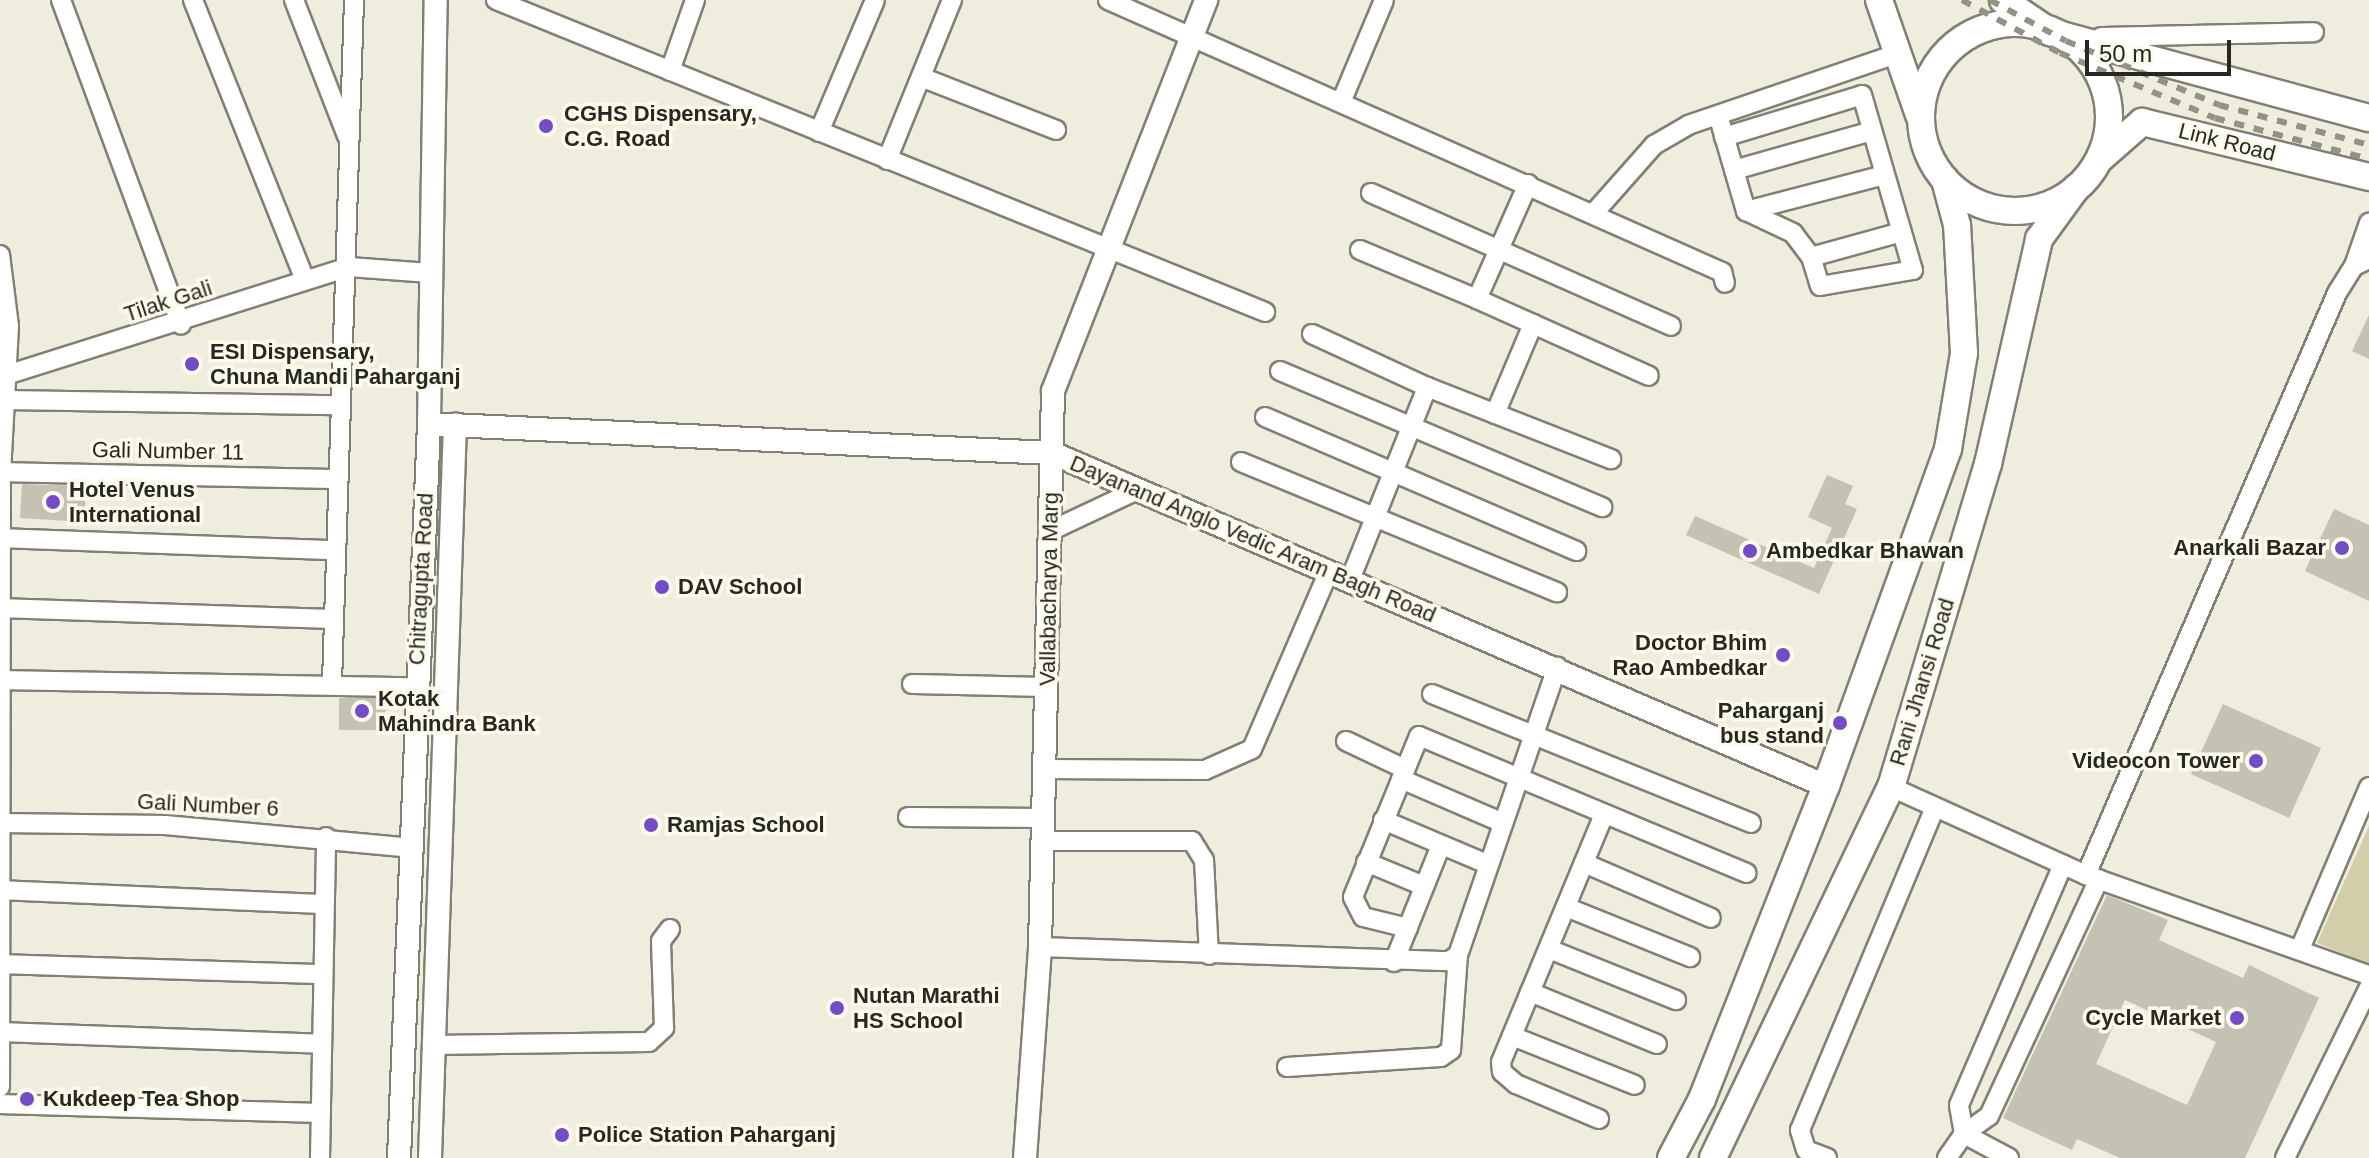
<!DOCTYPE html>
<html>
<head>
<meta charset="utf-8">
<style>
  body { margin:0 }
  #map { position:relative; width:2369px; height:1158px; overflow:hidden; background:#efeddd; font-family:Arial,sans-serif }
  div>[style] { position:absolute }
  .green>* { inset:0; background:#d3ceaa }
  .building>* { inset:0; background:#c4c2b3 }
  .roads { filter:drop-shadow(2px 0 #818072) drop-shadow(-2px 0 #818072) drop-shadow(0 2px #818072) drop-shadow(0 -2px #818072) }
  .minor>* { height:18px; margin:-9px; padding:0 9px; transform-origin:9px; border-radius:9px; background:#fff }
  .tertiary>* { height:22px; margin:-11px; padding:0 11px; transform-origin:11px; border-radius:11px; background:#fff }
  .secondary>* { height:26px; margin:-13px; padding:0 13px; transform-origin:13px; border-radius:13px; background:#fff }
  .secondary>.ring { margin:-13px; padding:0; box-sizing:content-box; background:none; border:26px solid #fff; border-radius:50% }
  .rail>* { height:6px; margin-top:-3px; transform-origin:0; background:repeating-linear-gradient(90deg,#939286 0 10px,transparent 0 20px) }
  .dots>* { width:22px; height:22px; translate:-50% -50%; box-sizing:border-box; border:4px solid #fcfaeb; border-radius:50% }
  span { translate:-50% -50%; white-space:nowrap; text-align:center; line-height:1.15; -webkit-text-stroke:7px #fcfaeb; paint-order:stroke }
  .poi-label { font-size:22px; color:#282822; font-weight:700 }
  .left { translate:0 -50%; text-align:left }
  .right { translate:-100% -50%; text-align:right }
  .street-label { font-size:22px; color:#282822 }
  .scale { position:absolute; left:2085px; top:40px; width:146px; height:36px; box-sizing:border-box; border:4px solid #282822; border-top:0; padding-left:10px; font-size:24px; line-height:28px; white-space:nowrap; color:#282822; -webkit-text-stroke:6px #fcfaeb; paint-order:stroke }
</style>
</head>
<body>
<div id="map">
  <div class="green">
    <i style="clip-path:polygon(2369px 826px,2369px 964px,2317px 943px)"></i>
  </div>
  <div class="building">
    <i style="clip-path:polygon(2369px 315px,2369px 359px,2352px 351px)"></i>
    <i style="clip-path:polygon(1827px 475px,1853px 486px,1845px 504px,1857px 509px,1819px 594px,1686px 535px,1695px 516px,1814px 568px,1832px 528px,1808px 517px)"></i>
    <i style="clip-path:polygon(22px 484px,86px 486px,84px 522px,20px 518px)"></i>
    <i style="clip-path:polygon(2334px 509px,2369px 525px,2369px 601px,2305px 571px)"></i>
    <i style="clip-path:polygon(339px 698px,386px 698px,385px 730px,339px 730px)"></i>
    <i style="clip-path:polygon(2223px 704px,2321px 748px,2289px 818px,2191px 774px)"></i>
    <i style="clip-path:polygon(evenodd,2107px 895px,2168px 920px,2159px 940px,2243px 978px,2249px 965px,2319px 998px,2245px 1158px,2120px 1158px,2077px 1139px,2072px 1150px,2003px 1118px,2107px 895px,2125px 1000px,2216px 1042px,2187px 1105px,2096px 1064px,2125px 1000px)"></i>
  </div>
  <div class="roads">
    <div class="minor">
      <i style="left:61px;top:0;width:346px;rotate:69.7deg"></i>
      <i style="left:193px;top:0;width:302px;rotate:68.2deg"></i>
      <i style="left:294px;top:0;width:146px;rotate:68.7deg"></i>
      <i style="left:496px;top:0;width:830px;rotate:22.08deg"></i>
      <i style="left:1108px;top:0;width:672px;rotate:23.89deg"></i>
      <i style="left:1722px;top:272px;width:11px;rotate:75deg"></i>
      <i style="left:2101px;top:37px;width:213px;rotate:-1.3deg"></i>
      <i style="left:670px;top:71px;width:75px;rotate:-70.6deg"></i>
      <i style="left:921px;top:77px;width:145px;rotate:21.4deg"></i>
      <i style="left:1342px;top:100px;width:108px;rotate:-67.2deg"></i>
      <i style="left:1721px;top:125px;width:90px;rotate:73.8deg"></i>
      <i style="left:819px;top:132px;width:143px;rotate:-67deg"></i>
      <i style="left:1724px;top:137px;width:144px;rotate:-16.9deg"></i>
      <i style="left:1862px;top:95px;width:182px;rotate:73.8deg"></i>
      <i style="left:1913px;top:270px;width:94px;rotate:170.2deg"></i>
      <i style="left:1820px;top:286px;width:30px;rotate:-107deg"></i>
      <i style="left:1811px;top:257px;width:30px;rotate:-127deg"></i>
      <i style="left:1793px;top:233px;width:52px;rotate:-154.9deg"></i>
      <i style="left:887px;top:160px;width:173px;rotate:-67.9deg"></i>
      <i style="left:1734px;top:170px;width:143px;rotate:-15.8deg"></i>
      <i style="left:1528px;top:184px;width:126px;rotate:113.9deg"></i>
      <i style="left:1477px;top:299px;width:188px;rotate:24.1deg"></i>
      <i style="left:1371px;top:193px;width:328px;rotate:23.9deg"></i>
      <i style="left:1746px;top:211px;width:143px;rotate:-14.6deg"></i>
      <i style="left:1593px;top:214px;width:92px;rotate:-48.5deg"></i>
      <i style="left:1654px;top:145px;width:39px;rotate:-30deg"></i>
      <i style="left:1688px;top:125px;width:224px;rotate:-18.8deg"></i>
      <i style="left:1360px;top:250px;width:127px;rotate:22.7deg"></i>
      <i style="left:0;top:255px;width:72px;rotate:82.8deg"></i>
      <i style="left:9px;top:326px;width:146px;rotate:93.1deg"></i>
      <i style="left:1px;top:472px;width:615px;rotate:90.09deg"></i>
      <i style="left:1811px;top:257px;width:94px;rotate:-15.4deg"></i>
      <i style="left:2354px;top:266px;width:46px;rotate:-70.8deg"></i>
      <i style="left:1312px;top:334px;width:127px;rotate:24.7deg"></i>
      <i style="left:1280px;top:371px;width:350px;rotate:22.9deg"></i>
      <i style="left:0;top:377px;width:366px;rotate:-17.5deg"></i>
      <i style="left:349px;top:267px;width:81px;rotate:4.2deg"></i>
      <i style="left:6px;top:400px;width:331px;rotate:0.9deg"></i>
      <i style="left:1495px;top:414px;width:98px;rotate:-67.1deg"></i>
      <i style="left:1265px;top:417px;width:339px;rotate:23.3deg"></i>
      <i style="left:1241px;top:462px;width:342px;rotate:22.4deg"></i>
      <i style="left:0;top:472px;width:335px;rotate:1.2deg"></i>
      <i style="left:1050px;top:531px;width:96px;rotate:-25.2deg"></i>
      <i style="left:0;top:538px;width:333px;rotate:2.1deg"></i>
      <i style="left:1350px;top:580px;width:208px;rotate:-68.2deg"></i>
      <i style="left:1427px;top:387px;width:198px;rotate:21.4deg"></i>
      <i style="left:0;top:608px;width:331px;rotate:1.9deg"></i>
      <i style="left:0;top:680px;width:415px;rotate:1deg"></i>
      <i style="left:332px;top:682px;width:682px;rotate:-88.15deg"></i>
      <i style="left:912px;top:684px;width:135px;rotate:1.3deg"></i>
      <i style="left:1432px;top:694px;width:344px;rotate:22deg"></i>
      <i style="left:1346px;top:741px;width:65px;rotate:25.4deg"></i>
      <i style="left:1045px;top:769px;width:160px;rotate:0.4deg"></i>
      <i style="left:1205px;top:770px;width:51px;rotate:-24.1deg"></i>
      <i style="left:1252px;top:749px;width:194px;rotate:-66.6deg"></i>
      <i style="left:1401px;top:779px;width:109px;rotate:23.3deg"></i>
      <i style="left:1891px;top:787px;width:214px;rotate:24.3deg"></i>
      <i style="left:2086px;top:875px;width:300px;rotate:19.5deg"></i>
      <i style="left:908px;top:817px;width:136px;rotate:0.4deg"></i>
      <i style="left:1383px;top:820px;width:113px;rotate:22.9deg"></i>
      <i style="left:0;top:823px;width:165px;rotate:0.7deg"></i>
      <i style="left:165px;top:825px;width:249px;rotate:5.3deg"></i>
      <i style="left:1043px;top:841px;width:149px"></i>
      <i style="left:1192px;top:841px;width:22px;rotate:58deg"></i>
      <i style="left:1204px;top:860px;width:95px;rotate:87deg"></i>
      <i style="left:1366px;top:862px;width:63px;rotate:22.5deg"></i>
      <i style="left:1584px;top:863px;width:138px;rotate:23.4deg"></i>
      <i style="left:2086px;top:875px;width:634px;rotate:-66.67deg"></i>
      <i style="left:2337px;top:293px;width:32px;rotate:-58deg"></i>
      <i style="left:2354px;top:266px;width:17px;rotate:-25deg"></i>
      <i style="left:0;top:890px;width:324px;rotate:2.5deg"></i>
      <i style="left:1566px;top:907px;width:134px;rotate:22deg"></i>
      <i style="left:1408px;top:928px;width:46px;rotate:-166.3deg"></i>
      <i style="left:1363px;top:917px;width:22px;rotate:-117deg"></i>
      <i style="left:1353px;top:897px;width:174px;rotate:-67.7deg"></i>
      <i style="left:1419px;top:736px;width:355px;rotate:22.7deg"></i>
      <i style="left:1040px;top:947px;width:409px;rotate:2deg"></i>
      <i style="left:1449px;top:961px;width:11px;rotate:-34deg"></i>
      <i style="left:1458px;top:955px;width:305px;rotate:-71deg"></i>
      <i style="left:1549px;top:949px;width:137px;rotate:21.9deg"></i>
      <i style="left:2300px;top:949px;width:176px;rotate:-66.9deg"></i>
      <i style="left:1394px;top:962px;width:126px;rotate:-68.1deg"></i>
      <i style="left:0;top:964px;width:323px;rotate:1.8deg"></i>
      <i style="left:1530px;top:992px;width:137px;rotate:22.3deg"></i>
      <i style="left:0;top:1032px;width:321px;rotate:2.1deg"></i>
      <i style="left:1512px;top:1036px;width:132px;rotate:21.7deg"></i>
      <i style="left:433px;top:1045px;width:216px;rotate:-0.8deg"></i>
      <i style="left:649px;top:1042px;width:21px;rotate:-43deg"></i>
      <i style="left:664px;top:1028px;width:87px;rotate:-92deg"></i>
      <i style="left:661px;top:941px;width:15px;rotate:-53deg"></i>
      <i style="left:1287px;top:1067px;width:154px;rotate:-3.7deg"></i>
      <i style="left:1441px;top:1057px;width:12px;rotate:-35deg"></i>
      <i style="left:1451px;top:1050px;width:95px;rotate:-85.8deg"></i>
      <i style="left:0;top:1104px;width:321px;rotate:1.6deg"></i>
      <i style="left:1599px;top:1119px;width:90px;rotate:-157.1deg"></i>
      <i style="left:1516px;top:1084px;width:18px;rotate:-139deg"></i>
      <i style="left:1502px;top:1072px;width:10px;rotate:-96deg"></i>
      <i style="left:1501px;top:1062px;width:268px;rotate:-67.4deg"></i>
      <i style="left:1964px;top:1134px;width:29px;rotate:-100deg"></i>
      <i style="left:1959px;top:1105px;width:262px;rotate:-66.6deg"></i>
      <i style="left:1964px;top:1134px;width:51px;rotate:28.1deg"></i>
      <i style="left:320px;top:1158px;width:321px;rotate:-88.9deg"></i>
      <i style="left:1827px;top:1158px;width:22px;rotate:-159deg"></i>
      <i style="left:1806px;top:1150px;width:21px;rotate:-107deg"></i>
      <i style="left:1800px;top:1130px;width:350px;rotate:-67.3deg"></i>
      <i style="left:1947px;top:1158px;width:29px;rotate:-55deg"></i>
      <i style="left:1964px;top:1134px;width:31px;rotate:-36deg"></i>
      <i style="left:1989px;top:1116px;width:261px;rotate:-65.1deg"></i>
      <i style="left:2285px;top:1158px;width:191px;rotate:-63.8deg"></i>
    </div>
    <div class="tertiary">
      <i style="left:429px;top:424px;width:624px;rotate:2.67deg"></i>
      <i style="left:1052px;top:453px;width:843px;rotate:23.28deg"></i>
      <i style="left:399px;top:1158px;width:735px;rotate:-87.66deg"></i>
      <i style="left:429px;top:424px;width:424px;rotate:-89.1deg"></i>
      <i style="left:430px;top:1158px;width:734px;rotate:-88.05deg"></i>
      <i style="left:1025px;top:1158px;width:212px;rotate:-85.9deg"></i>
      <i style="left:1040px;top:947px;width:556px;rotate:-88.66deg"></i>
      <i style="left:1053px;top:391px;width:420px;rotate:-68.6deg"></i>
    </div>
    <div class="secondary">
      <i style="left:1879px;top:0;width:122px;rotate:70.8deg"></i>
      <i style="left:2003px;top:0;width:57px;rotate:34.2deg"></i>
      <i style="left:2050px;top:32px;width:330px;rotate:15.1deg"></i>
      <i class="ring" style="left:1921px;top:23px;width:162px;height:162px"></i>
      <i style="left:2101px;top:158px;width:55px;rotate:-41.3deg"></i>
      <i style="left:2142px;top:122px;width:234px;rotate:13.6deg"></i>
      <i style="left:1671px;top:1158px;width:67px;rotate:-62.3deg"></i>
      <i style="left:1702px;top:1099px;width:337px;rotate:-68.4deg"></i>
      <i style="left:1826px;top:786px;width:358px;rotate:-70.1deg"></i>
      <i style="left:1948px;top:449px;width:97px;rotate:-80.5deg"></i>
      <i style="left:1964px;top:353px;width:128px;rotate:-93.1deg"></i>
      <i style="left:1957px;top:225px;width:47px;rotate:-104.9deg"></i>
      <i style="left:1713px;top:1158px;width:411px;rotate:-64.4deg"></i>
      <i style="left:1891px;top:787px;width:337px;rotate:-73.3deg"></i>
      <i style="left:1988px;top:464px;width:231px;rotate:-77.2deg"></i>
      <i style="left:2039px;top:239px;width:63px;rotate:-54deg"></i>
    </div>
  </div>
  <div class="rail">
    <i style="left:1962px;top:0;width:111px;rotate:28.4deg"></i>
    <i style="left:2060px;top:53px;width:168px;rotate:22.8deg"></i>
    <i style="left:2215px;top:118px;width:159px;rotate:14.9deg"></i>
    <i style="left:1990px;top:0;width:86px;rotate:28.3deg"></i>
    <i style="left:2066px;top:41px;width:166px;rotate:22.7deg"></i>
    <i style="left:2219px;top:105px;width:155px;rotate:14.9deg"></i>
  </div>
  <div class="dots">
    <i style="left:546px;top:126px;background:#744cc5"></i>
    <i style="left:192px;top:364px;background:#744cc5"></i>
    <i style="left:53px;top:502px;background:#744cc5"></i>
    <i style="left:2342px;top:548px;background:#744cc5"></i>
    <i style="left:1750px;top:551px;background:#744cc5"></i>
    <i style="left:662px;top:587px;background:#744cc5"></i>
    <i style="left:1783px;top:655px;background:#744cc5"></i>
    <i style="left:362px;top:711px;background:#744cc5"></i>
    <i style="left:1840px;top:723px;background:#744cc5"></i>
    <i style="left:2256px;top:761px;background:#744cc5"></i>
    <i style="left:651px;top:825px;background:#744cc5"></i>
    <i style="left:837px;top:1008px;background:#744cc5"></i>
    <i style="left:2237px;top:1018px;background:#744cc5"></i>
    <i style="left:27px;top:1099px;background:#744cc5"></i>
    <i style="left:562px;top:1135px;background:#744cc5"></i>
  </div>
  <div class="poi-label">
    <span class="left" style="left:564px;top:126px">CGHS Dispensary,<br>C.G. Road</span>
    <span class="left" style="left:210px;top:364px">ESI Dispensary,<br>Chuna Mandi Paharganj</span>
    <span class="left" style="left:69px;top:502px">Hotel Venus<br>International</span>
    <span class="right" style="left:2326px;top:548px">Anarkali Bazar</span>
    <span class="left" style="left:1766px;top:551px">Ambedkar Bhawan</span>
    <span class="left" style="left:678px;top:587px">DAV School</span>
    <span class="right" style="left:1767px;top:655px">Doctor Bhim<br>Rao Ambedkar</span>
    <span class="left" style="left:378px;top:711px">Kotak<br>Mahindra Bank</span>
    <span class="right" style="left:1824px;top:723px">Paharganj<br>bus stand</span>
    <span class="right" style="left:2240px;top:761px">Videocon Tower</span>
    <span class="left" style="left:667px;top:825px">Ramjas School</span>
    <span class="left" style="left:853px;top:1008px">Nutan Marathi<br>HS School</span>
    <span class="right" style="left:2221px;top:1018px">Cycle Market</span>
    <span class="left" style="left:43px;top:1099px">Kukdeep Tea Shop</span>
    <span class="left" style="left:578px;top:1135px">Police Station Paharganj</span>
  </div>
  <div class="street-label">
    <span style="left:2227px;top:142px;rotate:14deg">Link Road</span>
    <span style="left:168px;top:301px;rotate:-18deg">Tilak Gali</span>
    <span style="left:168px;top:451px;rotate:1deg">Gali Number 11</span>
    <span style="left:1253px;top:539px;rotate:23deg">Dayanand Anglo Vedic Aram Bagh Road</span>
    <span style="left:421px;top:579px;rotate:-87deg">Chitragupta Road</span>
    <span style="left:1049px;top:589px;rotate:-89deg">Vallabacharya Marg</span>
    <span style="left:1922px;top:682px;rotate:-73deg">Rani Jhansi Road</span>
    <span style="left:208px;top:805px;rotate:3deg">Gali Number 6</span>
  </div>
  <div class="scale">50 m</div>
</div>
</body>
</html>
